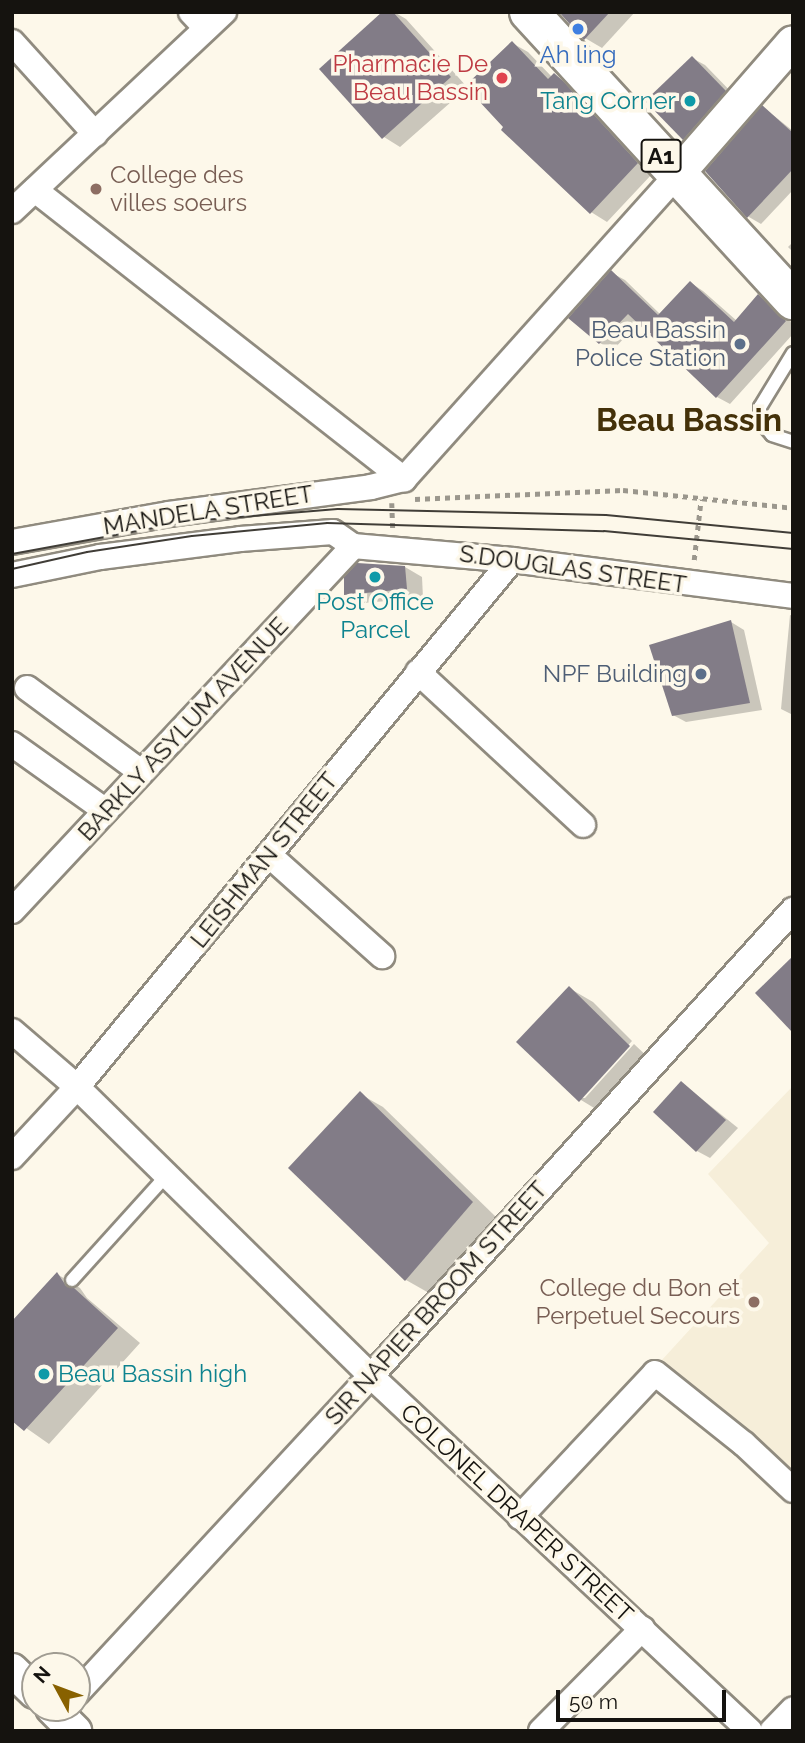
<!DOCTYPE html>
<html>
<head>
<meta charset="utf-8">
<style>
  body { margin:0 }
  #map { position:relative; width:805px; height:1743px; overflow:hidden; background:#fdf8ea; font-family:Raleway,sans-serif }
  div>[style] { position:absolute }
  .built>* { inset:0; background:#f6eed9 }
  .shadow>* { inset:0; background:#0003 }
  .building>* { inset:0; background:#827c87 }
  .path>* { height:4.5px; margin-top:-2.25px; transform-origin:0; background:repeating-linear-gradient(90deg,#9b978d 0 5px,transparent 0 10px) }
  .roads { filter:drop-shadow(2px 0 #908b7f) drop-shadow(-2px 0 #908b7f) drop-shadow(0 2px #908b7f) drop-shadow(0 -2px #908b7f) }
  .service>* { height:12px; margin:-6px; padding:0 6px; transform-origin:6px; border-radius:6px; background:#fff }
  .minor>* { height:24px; margin:-12px; padding:0 12px; transform-origin:12px; border-radius:12px; background:#fff }
  .tertiary>* { height:32px; margin:-16px; padding:0 16px; transform-origin:16px; border-radius:16px; background:#fff }
  .primary>* { height:38px; margin:-19px; padding:0 19px; transform-origin:19px; border-radius:19px; background:#fff }
  .tram>* { height:2px; margin:-1px; padding:0 1px; transform-origin:1px; border-radius:1px; background:#403d37 }
  .dots>* { width:19px; height:19px; translate:-50% -50%; box-sizing:border-box; border:4px solid #fdf8ea; border-radius:50% }
  span { translate:-50% -50%; white-space:nowrap; text-align:center; line-height:1.15; -webkit-text-stroke:7px #fdf8ea; paint-order:stroke }
  .shield-label span { padding:2px 5px; background:#fdf8ea; border:2px solid; border-radius:5px; -webkit-text-stroke-width:0 }
  .shield-label { font-size:23px; color:#15130f; font-weight:700 }
  .shop-label { font-size:24px; color:#366cbe }
  .health-label { font-size:24px; color:#be3a42 }
  .right { translate:-100% -50%; text-align:right }
  .culture-label { font-size:24px; color:#0d838f }
  .left { translate:0 -50%; text-align:left }
  .education-label { font-size:24px; color:#785e54 }
  .service-label { font-size:24px; color:#4e5e75 }
  .street-label { font-size:24px; color:#15130f }
  .district-label { font-size:32px; color:#443109; font-weight:700 }
  .frame { position:absolute; inset:0; border:14px solid #15130f; pointer-events:none }
  .north { position:absolute; left:21px; top:1652px; width:70px; height:70px; box-sizing:border-box; background:#fdf8ea; border:2px solid #a09c92; border-radius:50%; rotate:311deg; font-size:19px; font-weight:700; line-height:28px; text-align:center; color:#15130f }
  .north::after { content:''; display:block; margin:auto; width:24px; height:32px; background:#886100; clip-path:polygon(50% 0,100% 100%,50% 72%,0 100%) }
  .scale { position:absolute; left:556px; top:1690px; width:170px; height:32px; box-sizing:border-box; border:4px solid #15130f; border-top:0; padding-left:9px; font-size:21px; line-height:24px; white-space:nowrap; color:#15130f; -webkit-text-stroke:5px #fdf8ea; paint-order:stroke }
</style>
</head>
<body>
<div id="map">
  <div class="built">
    <i style="clip-path:polygon(793px 1086px,793px 1482px,661px 1361px,769px 1243px,708px 1174px)"></i>
  </div>
  <div class="shadow">
    <i style="clip-path:polygon(385px 12px,394px 12px,406px 19px,467px 87px,512px 43px,528px 52px,552px 77px,554px 75px,570px 84px,653px 173px,607px 222px,591px 212px,468px 87px,400px 147px,384px 137px)"></i>
    <i style="clip-path:polygon(561px 12px,635px 12px,602px 48px,585px 38px)"></i>
    <i style="clip-path:polygon(692px 58px,705px 65px,738px 99px,697px 146px,684px 139px,648px 101px)"></i>
    <i style="clip-path:polygon(763px 107px,793px 131px,793px 190px,761px 224px,749px 217px,707px 171px)"></i>
    <i style="clip-path:polygon(793px 242px,793px 252px,788px 247px)"></i>
    <i style="clip-path:polygon(612px 273px,625px 280px,661px 315px,691px 283px,703px 291px,737px 321px,759px 297px,793px 324px,793px 334px,730px 404px,717px 397px,639px 322px,613px 350px,600px 343px)"></i>
    <i style="clip-path:polygon(405px 567px,422px 577px,423px 598px,363px 603px,346px 594px)"></i>
    <i style="clip-path:polygon(790px 615px,793px 616px,793px 715px,781px 709px)"></i>
    <i style="clip-path:polygon(731px 622px,744px 630px,762px 710px,686px 722px,673px 715px)"></i>
    <i style="clip-path:polygon(569px 988px,593px 1002px,632px 1041px,580px 1098px,585px 1098px,634px 1044px,652px 1061px,604px 1114px,581px 1100px,519px 1042px)"></i>
    <i style="clip-path:polygon(682px 1083px,738px 1128px,710px 1158px,697px 1151px)"></i>
    <i style="clip-path:polygon(360px 1094px,383px 1107px,496px 1217px,429px 1293px,406px 1280px,291px 1168px)"></i>
    <i style="clip-path:polygon(57px 1274px,80px 1288px,87px 1298px,140px 1343px,49px 1444px,12px 1418px)"></i>
  </div>
  <div class="building">
    <i style="clip-path:polygon(382px 12px,393px 12px,451px 77px,382px 139px,319px 69px)"></i>
    <i style="clip-path:polygon(559px 12px,610px 12px,584px 40px)"></i>
    <i style="clip-path:polygon(512px 41px,548px 79px,554px 73px,564px 82px,638px 163px,590px 214px,501px 130px,503px 127px,465px 86px)"></i>
    <i style="clip-path:polygon(692px 56px,726px 91px,683px 140px,645px 101px)"></i>
    <i style="clip-path:polygon(762px 105px,793px 133px,793px 169px,747px 218px,705px 171px)"></i>
    <i style="clip-path:polygon(611px 270px,658px 315px,690px 281px,734px 322px,758px 294px,786px 321px,716px 398px,628px 314px,599px 344px,568px 318px)"></i>
    <i style="clip-path:polygon(357px 563px,405px 566px,407px 589px,344px 595px,344px 577px)"></i>
    <i style="clip-path:polygon(731px 620px,750px 703px,672px 716px,649px 645px)"></i>
    <i style="clip-path:polygon(793px 956px,793px 1033px,755px 993px)"></i>
    <i style="clip-path:polygon(569px 986px,630px 1046px,579px 1102px,516px 1042px)"></i>
    <i style="clip-path:polygon(681px 1081px,726px 1120px,696px 1152px,653px 1112px)"></i>
    <i style="clip-path:polygon(360px 1091px,473px 1202px,405px 1281px,288px 1168px)"></i>
    <i style="clip-path:polygon(57px 1272px,66px 1286px,74px 1288px,118px 1328px,24px 1431px,12px 1421px,12px 1321px)"></i>
  </div>
  <div class="path">
    <i style="left:415px;top:499px;width:208px;rotate:-2.5deg"></i>
    <i style="left:623px;top:490px;width:171px;rotate:6deg"></i>
    <i style="left:392px;top:503px;width:26px;rotate:88deg"></i>
    <i style="left:694px;top:560px;width:61px;rotate:-83.5deg"></i>
  </div>
  <div class="roads">
    <div class="service">
      <i style="left:793px;top:353px;width:63px;rotate:121.4deg"></i>
      <i style="left:760px;top:407px;width:14px;rotate:90deg"></i>
      <i style="left:760px;top:421px;width:18px;rotate:49deg"></i>
      <i style="left:772px;top:435px;width:22px;rotate:18deg"></i>
      <i style="left:72px;top:1280px;width:142px;rotate:-47.9deg"></i>
    </div>
    <div class="minor">
      <i style="left:191px;top:12px;width:22px;rotate:47deg"></i>
      <i style="left:12px;top:42px;width:124px;rotate:47.9deg"></i>
      <i style="left:35px;top:190px;width:469px;rotate:38.1deg"></i>
      <i style="left:12px;top:211px;width:291px;rotate:-43.2deg"></i>
      <i style="left:12px;top:542px;width:159px;rotate:-10.1deg"></i>
      <i style="left:169px;top:514px;width:204px;rotate:-7.6deg"></i>
      <i style="left:371px;top:487px;width:34px;rotate:-14deg"></i>
      <i style="left:404px;top:479px;width:409px;rotate:-48.1deg"></i>
      <i style="left:353px;top:546px;width:160px;rotate:5deg"></i>
      <i style="left:512px;top:560px;width:283px;rotate:7.3deg"></i>
      <i style="left:12px;top:575px;width:90px;rotate:-11.6deg"></i>
      <i style="left:100px;top:557px;width:141px;rotate:-7.3deg"></i>
      <i style="left:240px;top:539px;width:93px;rotate:-4.3deg"></i>
      <i style="left:333px;top:532px;width:24px;rotate:35deg"></i>
      <i style="left:418px;top:672px;width:225px;rotate:42.8deg"></i>
      <i style="left:27px;top:688px;width:142px;rotate:36.4deg"></i>
      <i style="left:12px;top:744px;width:115px;rotate:35.5deg"></i>
      <i style="left:269px;top:855px;width:152px;rotate:41.8deg"></i>
      <i style="left:12px;top:911px;width:500px;rotate:-46.9deg"></i>
      <i style="left:12px;top:1031px;width:86px;rotate:40.7deg"></i>
      <i style="left:77px;top:1087px;width:412px;rotate:44.5deg"></i>
      <i style="left:371px;top:1376px;width:519px;rotate:43.13deg"></i>
      <i style="left:12px;top:1157px;width:96px;rotate:-47.1deg"></i>
      <i style="left:77px;top:1087px;width:683px;rotate:-50.46deg"></i>
      <i style="left:520px;top:1517px;width:197px;rotate:-46.8deg"></i>
      <i style="left:655px;top:1373px;width:114px;rotate:38.6deg"></i>
      <i style="left:744px;top:1444px;width:67px;rotate:43.2deg"></i>
      <i style="left:77px;top:1693px;width:432px;rotate:-47.2deg"></i>
      <i style="left:371px;top:1376px;width:629px;rotate:-47.84deg"></i>
      <i style="left:541px;top:1731px;width:144px;rotate:-45.3deg"></i>
      <i style="left:772px;top:1731px;width:30px;rotate:-46deg"></i>
    </div>
    <div class="tertiary">
      <i style="left:677px;top:175px;width:176px;rotate:-48.9deg"></i>
      <i style="left:12px;top:1670px;width:32px;rotate:44deg"></i>
      <i style="left:52px;top:1708px;width:33px;rotate:45deg"></i>
    </div>
    <div class="primary">
      <i style="left:529px;top:12px;width:391px;rotate:47.5deg"></i>
    </div>
  </div>
  <div class="tram">
    <i style="left:12px;top:554px;width:183px;rotate:-10.4deg"></i>
    <i style="left:192px;top:521px;width:146px;rotate:-4.7deg"></i>
    <i style="left:338px;top:509px;width:268px;rotate:1.3deg"></i>
    <i style="left:606px;top:515px;width:188px;rotate:5.5deg"></i>
    <i style="left:12px;top:569px;width:77px;rotate:-12.8deg"></i>
    <i style="left:87px;top:552px;width:106px;rotate:-8.7deg"></i>
    <i style="left:192px;top:536px;width:136px;rotate:-5.5deg"></i>
    <i style="left:327px;top:523px;width:277px;rotate:1.7deg"></i>
    <i style="left:604px;top:531px;width:190px;rotate:5.4deg"></i>
  </div>
  <div class="dots">
    <i style="left:578px;top:29px;background:#3f7fe0"></i>
    <i style="left:502px;top:78px;background:#e0444e"></i>
    <i style="left:690px;top:101px;background:#0f9aa8"></i>
    <i style="left:96px;top:189px;background:#8d6e63"></i>
    <i style="left:740px;top:344px;background:#5c6f8a"></i>
    <i style="left:375px;top:577px;background:#0f9aa8"></i>
    <i style="left:701px;top:674px;background:#5c6f8a"></i>
    <i style="left:754px;top:1302px;background:#8d6e63"></i>
    <i style="left:44px;top:1374px;background:#0f9aa8"></i>
  </div>
  <div class="shield-label">
    <span style="left:661px;top:156px">A1</span>
  </div>
  <div class="shop-label">
    <span style="left:578px;top:55px">Ah ling</span>
  </div>
  <div class="health-label">
    <span class="right" style="left:488px;top:78px">Pharmacie De<br>Beau Bassin</span>
  </div>
  <div class="culture-label">
    <span class="right" style="left:676px;top:101px">Tang Corner</span>
    <span style="left:375px;top:616px">Post Office<br>Parcel</span>
    <span class="left" style="left:58px;top:1374px">Beau Bassin high</span>
  </div>
  <div class="education-label">
    <span class="left" style="left:110px;top:189px">College des<br>villes soeurs</span>
    <span class="right" style="left:740px;top:1302px">College du Bon et<br>Perpetuel Secours</span>
  </div>
  <div class="service-label">
    <span class="right" style="left:726px;top:344px">Beau Bassin<br>Police Station</span>
    <span class="right" style="left:687px;top:674px">NPF Building</span>
  </div>
  <div class="street-label">
    <span style="left:208px;top:510px;rotate:-9deg">MANDELA STREET</span>
    <span style="left:573px;top:569px;rotate:8deg">S.DOUGLAS STREET</span>
    <span style="left:183px;top:729px;rotate:-47deg">BARKLY ASYLUM AVENUE</span>
    <span style="left:264px;top:860px;rotate:-51deg">LEISHMAN STREET</span>
    <span style="left:436px;top:1303px;rotate:-48deg">SIR NAPIER BROOM STREET</span>
    <span style="left:517px;top:1513px;rotate:43deg">COLONEL DRAPER STREET</span>
  </div>
  <div class="district-label">
    <span style="left:689px;top:420px">Beau Bassin</span>
  </div>
  <div class="frame"></div>
  <div class="north">N</div>
  <div class="scale">50 m</div>
</div>
</body>
</html>
